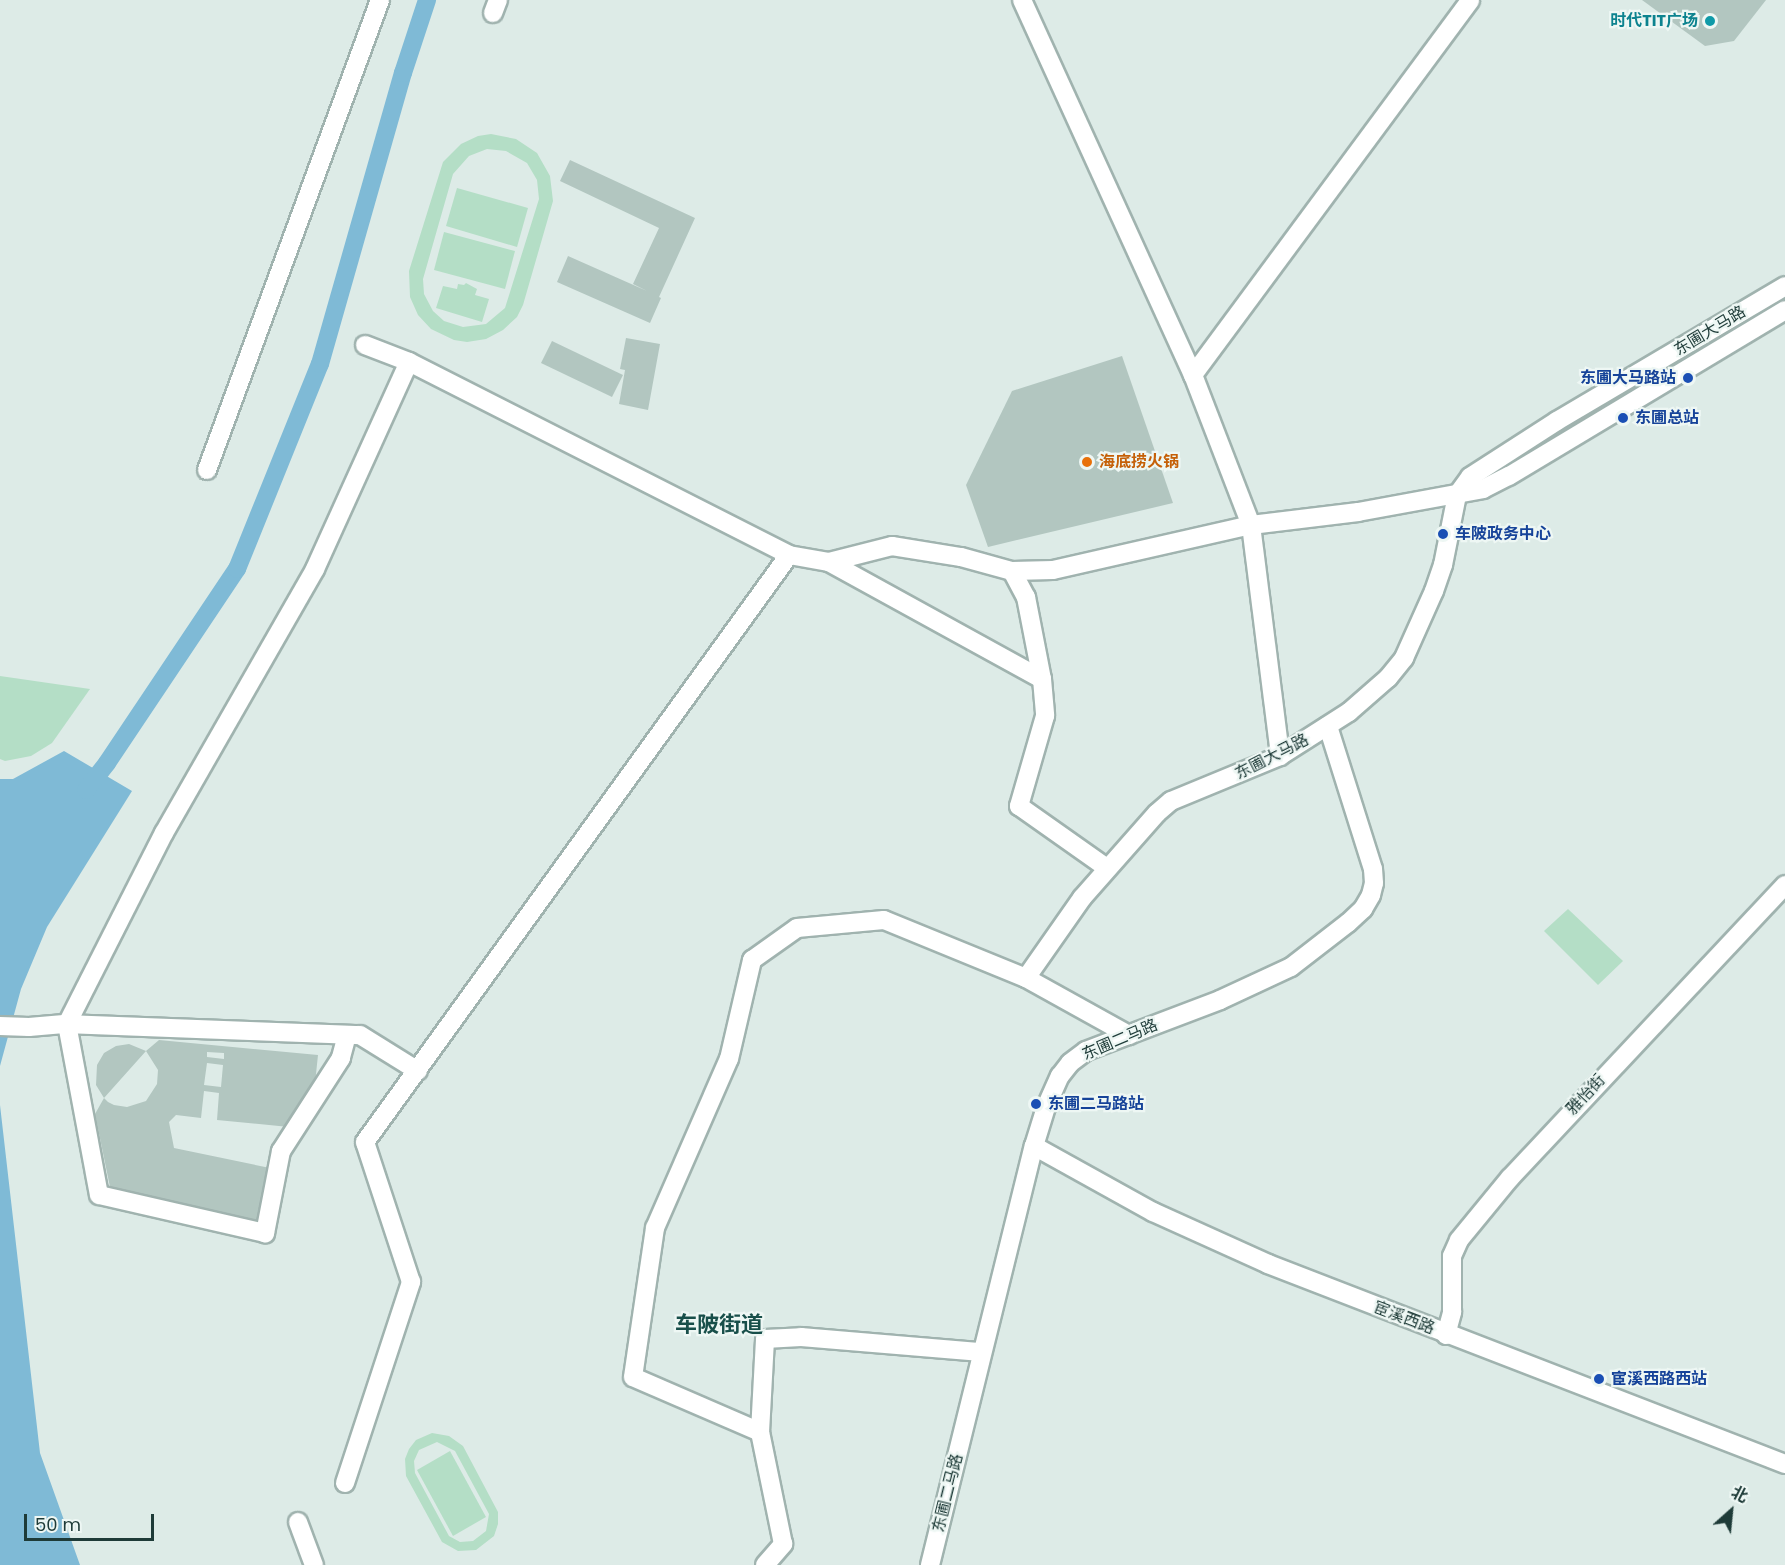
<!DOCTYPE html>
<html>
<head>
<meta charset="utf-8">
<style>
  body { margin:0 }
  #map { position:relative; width:1785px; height:1565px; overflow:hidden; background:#ddebe7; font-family:Poppins,"Noto Sans SC",sans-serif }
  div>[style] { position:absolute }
  .green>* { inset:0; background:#b4dec6 }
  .water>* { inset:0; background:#7fbad6 }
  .canal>* { height:18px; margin:-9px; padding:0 9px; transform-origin:9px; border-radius:9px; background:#7fbad6 }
  .building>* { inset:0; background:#b2c6c0 }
  .roads { filter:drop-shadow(2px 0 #a0b3af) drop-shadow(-2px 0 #a0b3af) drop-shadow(0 2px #a0b3af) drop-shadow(0 -2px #a0b3af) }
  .minor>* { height:18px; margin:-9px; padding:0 9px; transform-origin:9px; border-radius:9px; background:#fff }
  .dots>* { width:16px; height:16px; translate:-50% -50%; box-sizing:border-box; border:3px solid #eef7f4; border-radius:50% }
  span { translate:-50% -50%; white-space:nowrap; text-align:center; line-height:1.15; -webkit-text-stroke:4.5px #eef7f4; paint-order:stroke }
  .culture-label { font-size:16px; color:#0d838f; font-weight:700 }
  .right { translate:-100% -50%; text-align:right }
  .street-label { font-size:16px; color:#1e3b38 }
  .transit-label { font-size:16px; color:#164399; font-weight:700 }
  .left { translate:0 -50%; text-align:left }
  .food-label { font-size:16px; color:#c56008; font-weight:700 }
  .district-label { font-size:22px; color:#184f4a; font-weight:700 }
  .north { position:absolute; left:1701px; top:1481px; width:60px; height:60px; -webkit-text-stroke:4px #eef7f4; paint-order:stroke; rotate:27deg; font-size:16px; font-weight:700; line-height:24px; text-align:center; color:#1e3b38 }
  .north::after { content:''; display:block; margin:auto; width:21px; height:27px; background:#1e3b38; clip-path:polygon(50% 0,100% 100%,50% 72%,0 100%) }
  .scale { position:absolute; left:24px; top:1514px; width:130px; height:27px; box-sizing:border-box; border:3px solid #1e3b38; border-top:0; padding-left:8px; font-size:18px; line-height:21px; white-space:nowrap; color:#1e3b38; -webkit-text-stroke:4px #eef7f4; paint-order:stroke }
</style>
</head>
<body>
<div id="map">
  <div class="green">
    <i style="clip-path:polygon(evenodd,491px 134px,516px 139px,537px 153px,550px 176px,553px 201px,523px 305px,517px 317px,503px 330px,486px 339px,467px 342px,454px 340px,431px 329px,418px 315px,410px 297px,409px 271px,443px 162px,461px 144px,478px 136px,491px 134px,487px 149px,506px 151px,527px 163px,537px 180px,539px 199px,505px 308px,486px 324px,463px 327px,444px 321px,433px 311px,424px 294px,423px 279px,453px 174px,469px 156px,487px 149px)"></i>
    <i style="clip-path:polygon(457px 188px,528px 208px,517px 247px,446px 226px)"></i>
    <i style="clip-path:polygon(444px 232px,515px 251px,505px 289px,434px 270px)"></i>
    <i style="clip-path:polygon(466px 283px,477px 289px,475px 295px,489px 299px,482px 322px,436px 308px,443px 286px,457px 289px,458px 284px,464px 285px)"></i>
    <i style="clip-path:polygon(0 676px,90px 689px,52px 743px,31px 756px,5px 761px,0 759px)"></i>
    <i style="clip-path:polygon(1568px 909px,1623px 961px,1598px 985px,1544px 931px)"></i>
    <i style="clip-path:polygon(evenodd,432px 1433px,449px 1436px,463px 1446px,498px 1512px,498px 1524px,494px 1536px,476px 1550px,458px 1551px,442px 1542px,406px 1476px,405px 1459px,409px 1449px,416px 1440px,432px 1433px,437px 1442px,455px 1451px,489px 1514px,486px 1531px,473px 1541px,460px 1542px,449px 1536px,415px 1473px,414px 1461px,419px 1450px,437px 1442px)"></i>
    <i style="clip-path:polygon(450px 1451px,486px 1517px,453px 1536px,417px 1470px)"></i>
  </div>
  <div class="water">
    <i style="clip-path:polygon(64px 751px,132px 791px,47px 927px,21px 989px,0 1066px,0 779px,13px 779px)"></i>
    <i style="clip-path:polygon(0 1105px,40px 1453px,80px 1565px,0 1565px)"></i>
  </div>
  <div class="canal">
    <i style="left:86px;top:790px;width:34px;rotate:-52deg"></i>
    <i style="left:107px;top:763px;width:234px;rotate:-56.2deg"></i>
    <i style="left:237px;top:569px;width:221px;rotate:-68deg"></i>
    <i style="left:320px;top:364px;width:303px;rotate:-74.1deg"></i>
    <i style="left:403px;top:73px;width:77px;rotate:-71.8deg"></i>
  </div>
  <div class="building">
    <i style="clip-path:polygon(1642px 0,1766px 0,1734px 41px,1705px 46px)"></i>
    <i style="clip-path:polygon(570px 160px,695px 218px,659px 297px,661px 298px,650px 323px,557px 282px,568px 256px,647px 291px,633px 284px,659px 228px,560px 181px)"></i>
    <i style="clip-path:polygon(626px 338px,660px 344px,648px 410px,619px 404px,625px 370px,620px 369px)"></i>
    <i style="clip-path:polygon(552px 341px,623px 375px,612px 397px,541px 363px)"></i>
    <i style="clip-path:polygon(1122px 356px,1173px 503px,988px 547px,966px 485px,1012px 391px)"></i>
    <i style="clip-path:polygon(evenodd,159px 1040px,318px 1055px,314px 1093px,289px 1127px,217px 1120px,219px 1093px,204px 1091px,201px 1118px,176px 1115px,169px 1122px,174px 1148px,270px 1168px,256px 1225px,114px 1191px,110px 1187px,95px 1114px,104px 1098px,108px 1102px,114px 1105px,127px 1107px,146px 1101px,157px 1084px,158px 1070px,146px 1051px,104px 1098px,96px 1085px,97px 1065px,104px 1053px,116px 1046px,129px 1044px,146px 1051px,159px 1040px,207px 1052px,224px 1053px,224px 1059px,207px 1057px,207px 1052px,159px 1040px,207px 1063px,223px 1065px,221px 1087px,204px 1085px,207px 1063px)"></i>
  </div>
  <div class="roads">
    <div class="minor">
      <i style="left:1022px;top:0;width:412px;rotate:65.5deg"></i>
      <i style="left:1193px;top:375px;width:161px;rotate:68.9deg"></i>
      <i style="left:1251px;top:525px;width:233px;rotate:82.8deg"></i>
      <i style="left:493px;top:13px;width:14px;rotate:-69deg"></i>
      <i style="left:365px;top:345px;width:47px;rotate:21.1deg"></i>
      <i style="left:409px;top:362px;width:426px;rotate:26.9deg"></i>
      <i style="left:789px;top:555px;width:41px;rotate:9.9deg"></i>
      <i style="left:829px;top:562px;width:243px;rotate:28.8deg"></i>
      <i style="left:1042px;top:679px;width:37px;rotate:85deg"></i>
      <i style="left:1045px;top:716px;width:94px;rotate:106.1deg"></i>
      <i style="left:1019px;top:806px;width:108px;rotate:35.2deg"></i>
      <i style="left:1193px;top:375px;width:466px;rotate:-53.5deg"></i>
      <i style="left:207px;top:470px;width:501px;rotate:-69.79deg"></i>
      <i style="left:829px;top:562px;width:65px;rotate:-14.3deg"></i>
      <i style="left:892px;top:546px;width:70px;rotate:9.1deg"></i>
      <i style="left:961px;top:557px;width:53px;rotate:15.4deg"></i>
      <i style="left:1012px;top:571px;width:41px;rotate:-1.4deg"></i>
      <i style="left:1053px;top:570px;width:203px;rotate:-12.8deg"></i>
      <i style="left:1251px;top:525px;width:108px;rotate:-6.9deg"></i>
      <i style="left:1358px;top:512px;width:127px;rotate:-10.4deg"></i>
      <i style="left:1483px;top:489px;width:29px;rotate:-27deg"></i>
      <i style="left:1509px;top:476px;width:322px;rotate:-31deg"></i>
      <i style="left:1012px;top:571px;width:30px;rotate:62deg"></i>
      <i style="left:1026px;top:597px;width:84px;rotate:79deg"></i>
      <i style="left:1026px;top:978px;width:98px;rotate:-55deg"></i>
      <i style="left:1082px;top:898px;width:113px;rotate:-48.6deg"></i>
      <i style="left:1157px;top:813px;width:18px;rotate:-41deg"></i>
      <i style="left:1171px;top:801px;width:118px;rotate:-22.4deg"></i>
      <i style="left:1280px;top:756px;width:82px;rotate:-32.5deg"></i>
      <i style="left:1349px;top:712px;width:52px;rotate:-41.1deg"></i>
      <i style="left:1388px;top:678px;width:26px;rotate:-51deg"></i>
      <i style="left:1404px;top:658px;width:73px;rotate:-65.9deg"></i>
      <i style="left:1434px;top:591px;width:28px;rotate:-71deg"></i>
      <i style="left:1443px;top:565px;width:71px;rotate:-78.7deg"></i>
      <i style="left:1457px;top:495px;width:22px;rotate:-54deg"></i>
      <i style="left:1470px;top:477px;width:103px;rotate:-32.8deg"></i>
      <i style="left:1557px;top:421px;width:265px;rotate:-30.6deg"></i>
      <i style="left:0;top:1026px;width:29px;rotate:2deg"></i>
      <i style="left:29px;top:1027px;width:38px;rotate:-5deg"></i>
      <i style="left:67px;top:1024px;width:214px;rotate:-63.1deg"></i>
      <i style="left:164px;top:833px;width:304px;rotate:-60.2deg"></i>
      <i style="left:315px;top:569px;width:227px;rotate:-65.6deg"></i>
      <i style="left:347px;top:1035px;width:24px;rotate:105deg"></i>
      <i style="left:341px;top:1058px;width:111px;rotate:122.8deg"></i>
      <i style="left:281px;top:1151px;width:84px;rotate:101deg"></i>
      <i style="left:265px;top:1233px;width:170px;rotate:-167.1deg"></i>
      <i style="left:99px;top:1195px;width:174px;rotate:-100.6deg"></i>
      <i style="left:67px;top:1024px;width:293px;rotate:2.2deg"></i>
      <i style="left:360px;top:1035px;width:68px;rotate:31.8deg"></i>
      <i style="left:1034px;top:1146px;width:136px;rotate:29deg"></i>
      <i style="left:1153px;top:1212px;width:126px;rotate:24.3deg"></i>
      <i style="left:1268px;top:1264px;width:554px;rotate:21.15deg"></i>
      <i style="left:1446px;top:1335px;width:24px;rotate:-75deg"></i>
      <i style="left:1452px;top:1312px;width:56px;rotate:-90deg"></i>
      <i style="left:1452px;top:1256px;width:17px;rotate:-66deg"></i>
      <i style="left:1459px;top:1240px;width:80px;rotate:-50.6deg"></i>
      <i style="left:1510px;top:1178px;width:402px;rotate:-46.8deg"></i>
      <i style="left:760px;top:1432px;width:138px;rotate:-156.6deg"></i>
      <i style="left:633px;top:1377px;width:151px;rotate:-81.6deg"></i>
      <i style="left:655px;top:1228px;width:184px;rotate:-66.4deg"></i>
      <i style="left:729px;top:1059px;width:102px;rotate:-76.9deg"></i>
      <i style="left:752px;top:960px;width:55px;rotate:-35.4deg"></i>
      <i style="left:797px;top:928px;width:87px;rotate:-5.3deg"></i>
      <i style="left:884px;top:920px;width:153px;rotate:22.2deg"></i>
      <i style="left:1026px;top:978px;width:118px;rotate:29deg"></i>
      <i style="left:345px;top:1483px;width:212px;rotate:-71.8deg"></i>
      <i style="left:411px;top:1282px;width:147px;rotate:-108.2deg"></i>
      <i style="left:365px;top:1142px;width:724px;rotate:-54.16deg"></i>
      <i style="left:298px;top:1522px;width:46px;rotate:69.6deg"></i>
      <i style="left:765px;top:1565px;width:28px;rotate:-49deg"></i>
      <i style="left:783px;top:1544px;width:114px;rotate:-101.6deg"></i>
      <i style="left:760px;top:1432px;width:93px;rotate:-86.9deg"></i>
      <i style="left:765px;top:1339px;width:36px;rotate:-3deg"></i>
      <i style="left:801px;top:1337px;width:181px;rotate:4.8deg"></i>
      <i style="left:930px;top:1565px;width:432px;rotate:-76.1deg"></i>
      <i style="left:1034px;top:1146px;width:41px;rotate:-72.9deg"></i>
      <i style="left:1046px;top:1107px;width:34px;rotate:-66deg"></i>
      <i style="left:1060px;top:1076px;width:16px;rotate:-52deg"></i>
      <i style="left:1070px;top:1063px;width:20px;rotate:-37deg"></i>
      <i style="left:1086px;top:1051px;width:143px;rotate:-20.8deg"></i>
      <i style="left:1220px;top:1000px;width:78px;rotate:-24.9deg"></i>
      <i style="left:1291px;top:967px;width:72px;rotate:-37.7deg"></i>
      <i style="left:1348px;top:923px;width:21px;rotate:-43deg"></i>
      <i style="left:1363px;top:909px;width:16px;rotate:-60deg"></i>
      <i style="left:1371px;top:895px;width:12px;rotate:-76deg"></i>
      <i style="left:1374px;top:883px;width:14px;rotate:-94deg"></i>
      <i style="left:1373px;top:869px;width:150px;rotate:-107.5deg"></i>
    </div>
  </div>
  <div class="dots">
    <i style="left:1710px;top:21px;background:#0f9aa8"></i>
    <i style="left:1688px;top:378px;background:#1a4fb4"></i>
    <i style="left:1623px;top:418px;background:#1a4fb4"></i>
    <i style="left:1087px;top:462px;background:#e8710a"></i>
    <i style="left:1443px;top:534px;background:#1a4fb4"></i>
    <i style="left:1036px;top:1104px;background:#1a4fb4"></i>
    <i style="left:1599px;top:1379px;background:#1a4fb4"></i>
  </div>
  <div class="culture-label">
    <span class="right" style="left:1698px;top:21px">时代TIT广场</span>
  </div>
  <div class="street-label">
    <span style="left:1710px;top:331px;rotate:-31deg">东圃大马路</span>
    <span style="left:1272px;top:757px;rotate:-27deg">东圃大马路</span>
    <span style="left:1120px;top:1040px;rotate:-23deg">东圃二马路</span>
    <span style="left:1586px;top:1095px;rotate:-47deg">雅怡街</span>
    <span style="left:1404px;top:1318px;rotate:21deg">宦溪西路</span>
    <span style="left:948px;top:1493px;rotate:-76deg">东圃二马路</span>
  </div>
  <div class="transit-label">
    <span class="right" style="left:1676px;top:378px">东圃大马路站</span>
    <span class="left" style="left:1635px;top:418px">东圃总站</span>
    <span class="left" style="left:1455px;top:534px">车陂政务中心</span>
    <span class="left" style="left:1048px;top:1104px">东圃二马路站</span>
    <span class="left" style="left:1611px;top:1379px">宦溪西路西站</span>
  </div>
  <div class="food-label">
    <span class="left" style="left:1099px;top:462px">海底捞火锅</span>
  </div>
  <div class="district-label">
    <span style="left:719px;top:1325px">车陂街道</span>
  </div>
  <div class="north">北</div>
  <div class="scale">50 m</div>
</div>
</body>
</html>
